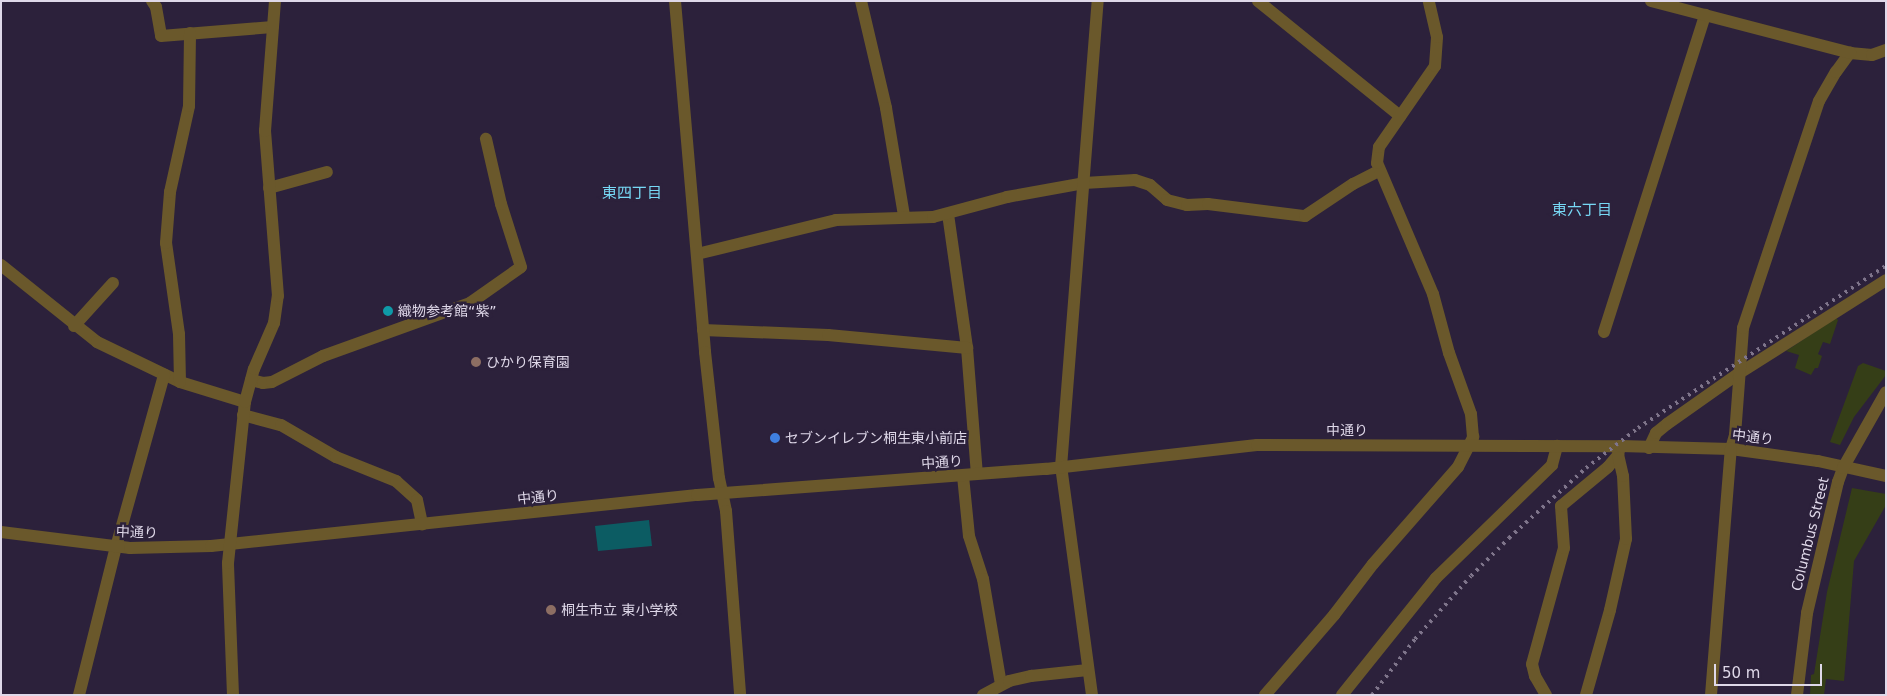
<!DOCTYPE html>
<html>
<head>
<meta charset="utf-8">
<style>
  body { margin:0 }
  #map { position:relative; width:1887px; height:696px; overflow:hidden; background:#2c213b; font-family:"DejaVu Sans","Noto Sans JP",sans-serif }
  div>[style] { position:absolute }
  .green>* { inset:0; background:#353e17 }
  .water>* { inset:0; background:#0c5c63 }
  .minor>* { height:12px; margin:-6px; padding:0 6px; transform-origin:6px; border-radius:6px; background:#6a582b }
  .tertiary>* { height:12px; margin:-6px; padding:0 6px; transform-origin:6px; border-radius:6px; background:#6a582b }
  .rail>* { height:4px; margin-top:-2px; transform-origin:0; background:repeating-linear-gradient(90deg,#7f758b 0 2.5px,transparent 0 7.5px) }
  .dots>* { width:14px; height:14px; translate:-50% -50%; box-sizing:border-box; border:2px solid #2c213b; border-radius:50% }
  span { translate:-50% -50%; white-space:nowrap; text-align:center; line-height:1.15; -webkit-text-stroke:5px #2c213b; paint-order:stroke }
  .poi-label { font-size:14px; color:#dfd8e9 }
  .left { translate:0 -50%; text-align:left }
  .street-label { font-size:14px; color:#dfd8e9 }
  .neighbourhood-label { font-size:15px; color:#77d8f5 }
  .frame { position:absolute; inset:0; border:2px solid #dfd8e9; pointer-events:none }
  .scale { position:absolute; left:1714px; top:664px; width:108px; height:22px; box-sizing:border-box; border:2px solid #dfd8e9; border-top:0; padding-left:6px; font-size:15px; line-height:18px; white-space:nowrap; color:#dfd8e9; -webkit-text-stroke:4px #2c213b; paint-order:stroke }
</style>
</head>
<body>
<div id="map">
  <div class="green">
    <i style="clip-path:polygon(1836px 318px,1838px 320px,1830px 344px,1823px 342px,1818px 354px,1822px 356px,1818px 368px,1815px 368px,1811px 375px,1795px 368px,1799px 355px,1786px 351px)"></i>
    <i style="clip-path:polygon(1863px 363px,1886px 371px,1886px 375px,1854px 417px,1840px 445px,1830px 442px,1858px 366px)"></i>
    <i style="clip-path:polygon(1852px 488px,1886px 494px,1886px 505px,1854px 561px,1844px 681px,1826px 679px,1824px 695px,1810px 695px,1811px 675px,1814px 674px,1827px 592px)"></i>
  </div>
  <div class="water">
    <i style="clip-path:polygon(649px 520px,652px 546px,598px 551px,595px 526px)"></i>
  </div>
  <div class="minor">
    <i style="left:152px;top:1px;width:7px;rotate:56deg"></i>
    <i style="left:156px;top:7px;width:29px;rotate:80deg"></i>
    <i style="left:161px;top:36px;width:112px;rotate:-4.6deg"></i>
    <i style="left:861px;top:1px;width:110px;rotate:76.8deg"></i>
    <i style="left:886px;top:108px;width:109px;rotate:80.5deg"></i>
    <i style="left:1258px;top:1px;width:183px;rotate:39deg"></i>
    <i style="left:269px;top:188px;width:60px;rotate:-15.4deg"></i>
    <i style="left:948px;top:214px;width:135px;rotate:81.9deg"></i>
    <i style="left:967px;top:348px;width:126px;rotate:85.5deg"></i>
    <i style="left:697px;top:254px;width:143px;rotate:-13.7deg"></i>
    <i style="left:836px;top:220px;width:97px;rotate:-1.8deg"></i>
    <i style="left:933px;top:217px;width:77px;rotate:-15.1deg"></i>
    <i style="left:1007px;top:197px;width:78px;rotate:-10.3deg"></i>
    <i style="left:1084px;top:183px;width:51px;rotate:-3.4deg"></i>
    <i style="left:1135px;top:180px;width:16px;rotate:18deg"></i>
    <i style="left:1150px;top:185px;width:23px;rotate:41deg"></i>
    <i style="left:1167px;top:200px;width:21px;rotate:14deg"></i>
    <i style="left:1187px;top:205px;width:21px;rotate:-3deg"></i>
    <i style="left:1208px;top:204px;width:98px;rotate:7.1deg"></i>
    <i style="left:1305px;top:216px;width:58px;rotate:-33.7deg"></i>
    <i style="left:1353px;top:184px;width:28px;rotate:-27deg"></i>
    <i style="left:1px;top:265px;width:123px;rotate:38.7deg"></i>
    <i style="left:97px;top:342px;width:92px;rotate:25.7deg"></i>
    <i style="left:180px;top:382px;width:68px;rotate:17.1deg"></i>
    <i style="left:74px;top:326px;width:58px;rotate:-47.8deg"></i>
    <i style="left:703px;top:330px;width:125px;rotate:2.3deg"></i>
    <i style="left:828px;top:335px;width:140px;rotate:5.3deg"></i>
    <i style="left:1604px;top:332px;width:333px;rotate:-72.3deg"></i>
    <i style="left:251px;top:380px;width:12px;rotate:14deg"></i>
    <i style="left:263px;top:383px;width:9px;rotate:-6deg"></i>
    <i style="left:272px;top:382px;width:57px;rotate:-27deg"></i>
    <i style="left:323px;top:356px;width:156px;rotate:-19.8deg"></i>
    <i style="left:470px;top:303px;width:62px;rotate:-35.2deg"></i>
    <i style="left:521px;top:267px;width:66px;rotate:-107.6deg"></i>
    <i style="left:501px;top:204px;width:67px;rotate:-103deg"></i>
    <i style="left:180px;top:382px;width:48px;rotate:-91.2deg"></i>
    <i style="left:179px;top:334px;width:92px;rotate:-98.1deg"></i>
    <i style="left:166px;top:243px;width:51px;rotate:-85.5deg"></i>
    <i style="left:170px;top:192px;width:88px;rotate:-77.5deg"></i>
    <i style="left:189px;top:106px;width:73px;rotate:-89.2deg"></i>
    <i style="left:243px;top:415px;width:39px;rotate:15deg"></i>
    <i style="left:281px;top:425px;width:64px;rotate:30.2deg"></i>
    <i style="left:336px;top:457px;width:65px;rotate:21.8deg"></i>
    <i style="left:396px;top:481px;width:28px;rotate:42deg"></i>
    <i style="left:417px;top:500px;width:25px;rotate:78deg"></i>
    <i style="left:1649px;top:448px;width:17px;rotate:-65deg"></i>
    <i style="left:1656px;top:433px;width:14px;rotate:-39deg"></i>
    <i style="left:1667px;top:424px;width:87px;rotate:-35.2deg"></i>
    <i style="left:1738px;top:374px;width:175px;rotate:-32.4deg"></i>
    <i style="left:1731px;top:449px;width:15px;rotate:-74deg"></i>
    <i style="left:1735px;top:435px;width:107px;rotate:-85.7deg"></i>
    <i style="left:1743px;top:328px;width:239px;rotate:-71.5deg"></i>
    <i style="left:1819px;top:101px;width:34px;rotate:-60deg"></i>
    <i style="left:1836px;top:72px;width:24px;rotate:-54deg"></i>
    <i style="left:1850px;top:53px;width:22px;rotate:5deg"></i>
    <i style="left:1872px;top:55px;width:15px;rotate:-20deg"></i>
    <i style="left:963px;top:476px;width:60px;rotate:84.3deg"></i>
    <i style="left:969px;top:536px;width:45px;rotate:72deg"></i>
    <i style="left:983px;top:579px;width:107px;rotate:80.3deg"></i>
    <i style="left:79px;top:695px;width:153px;rotate:-76deg"></i>
    <i style="left:116px;top:547px;width:179px;rotate:-74.4deg"></i>
    <i style="left:983px;top:695px;width:30px;rotate:-28deg"></i>
    <i style="left:1009px;top:681px;width:23px;rotate:-13deg"></i>
    <i style="left:1031px;top:676px;width:57px;rotate:-6deg"></i>
    <i style="left:1092px;top:695px;width:230px;rotate:-97.7deg"></i>
    <i style="left:1061px;top:467px;width:467px;rotate:-85.5deg"></i>
    <i style="left:1265px;top:695px;width:106px;rotate:-49.2deg"></i>
    <i style="left:1334px;top:615px;width:64px;rotate:-52.6deg"></i>
    <i style="left:1373px;top:564px;width:129px;rotate:-48.8deg"></i>
    <i style="left:1458px;top:467px;width:34px;rotate:-63deg"></i>
    <i style="left:1473px;top:437px;width:23px;rotate:-95deg"></i>
    <i style="left:1471px;top:414px;width:65px;rotate:-109.8deg"></i>
    <i style="left:1449px;top:353px;width:61px;rotate:-105.2deg"></i>
    <i style="left:1433px;top:294px;width:142px;rotate:-113.1deg"></i>
    <i style="left:1377px;top:163px;width:16px;rotate:-83deg"></i>
    <i style="left:1379px;top:147px;width:98px;rotate:-55.3deg"></i>
    <i style="left:1435px;top:66px;width:29px;rotate:-86deg"></i>
    <i style="left:1437px;top:37px;width:37px;rotate:-103deg"></i>
    <i style="left:1342px;top:695px;width:150px;rotate:-51.2deg"></i>
    <i style="left:1436px;top:578px;width:162px;rotate:-44.2deg"></i>
    <i style="left:1552px;top:465px;width:20px;rotate:-75deg"></i>
    <i style="left:1546px;top:695px;width:22px;rotate:-120deg"></i>
    <i style="left:1535px;top:676px;width:12px;rotate:-104deg"></i>
    <i style="left:1532px;top:664px;width:120px;rotate:-74.6deg"></i>
    <i style="left:1564px;top:548px;width:42px;rotate:-94.1deg"></i>
    <i style="left:1561px;top:506px;width:61px;rotate:-39.7deg"></i>
    <i style="left:1608px;top:467px;width:16px;rotate:-50deg"></i>
    <i style="left:1618px;top:455px;width:9px;rotate:-77deg"></i>
    <i style="left:1586px;top:695px;width:88px;rotate:-74.2deg"></i>
    <i style="left:1610px;top:610px;width:73px;rotate:-77.3deg"></i>
    <i style="left:1626px;top:539px;width:63px;rotate:-92.7deg"></i>
    <i style="left:1623px;top:476px;width:22px;rotate:-103deg"></i>
  </div>
  <div class="tertiary">
    <i style="left:675px;top:1px;width:352px;rotate:85.1deg"></i>
    <i style="left:705px;top:352px;width:127px;rotate:83.7deg"></i>
    <i style="left:719px;top:478px;width:34px;rotate:78deg"></i>
    <i style="left:726px;top:511px;width:185px;rotate:85.6deg"></i>
    <i style="left:1651px;top:1px;width:206px;rotate:14.6deg"></i>
    <i style="left:1px;top:532px;width:130px;rotate:7.1deg"></i>
    <i style="left:130px;top:548px;width:81px;rotate:-1.4deg"></i>
    <i style="left:211px;top:546px;width:489px;rotate:-6deg"></i>
    <i style="left:697px;top:495px;width:350px;rotate:-4.3deg"></i>
    <i style="left:1046px;top:469px;width:212px;rotate:-6.5deg"></i>
    <i style="left:1257px;top:445px;width:363px;rotate:0.2deg"></i>
    <i style="left:1620px;top:446px;width:111px;rotate:1.5deg"></i>
    <i style="left:1731px;top:449px;width:88px;rotate:7.9deg"></i>
    <i style="left:1818px;top:461px;width:70px;rotate:12.4deg"></i>
    <i style="left:233px;top:695px;width:132px;rotate:-92.2deg"></i>
    <i style="left:228px;top:563px;width:162px;rotate:-84deg"></i>
    <i style="left:245px;top:402px;width:34px;rotate:-75deg"></i>
    <i style="left:254px;top:369px;width:50px;rotate:-66.5deg"></i>
    <i style="left:274px;top:323px;width:27px;rotate:-82deg"></i>
    <i style="left:278px;top:296px;width:166px;rotate:-94.5deg"></i>
    <i style="left:265px;top:131px;width:130px;rotate:-85.6deg"></i>
    <i style="left:1711px;top:695px;width:247px;rotate:-85.4deg"></i>
    <i style="left:1797px;top:695px;width:83px;rotate:-83deg"></i>
    <i style="left:1807px;top:613px;width:135px;rotate:-76.7deg"></i>
    <i style="left:1838px;top:482px;width:15px;rotate:-70deg"></i>
    <i style="left:1843px;top:468px;width:87px;rotate:-60.5deg"></i>
  </div>
  <div class="rail">
    <i style="left:1372px;top:695px;width:71px;rotate:-52.5deg"></i>
    <i style="left:1415px;top:639px;width:84px;rotate:-48.4deg"></i>
    <i style="left:1471px;top:576px;width:54px;rotate:-45deg"></i>
    <i style="left:1509px;top:538px;width:104px;rotate:-42.3deg"></i>
    <i style="left:1586px;top:468px;width:66px;rotate:-37.6deg"></i>
    <i style="left:1638px;top:428px;width:296px;rotate:-33.2deg"></i>
  </div>
  <div class="dots">
    <i style="left:388px;top:311px;background:#0f9aa8"></i>
    <i style="left:476px;top:362px;background:#8d6e63"></i>
    <i style="left:775px;top:438px;background:#3f7fe0"></i>
    <i style="left:551px;top:610px;background:#8d6e63"></i>
  </div>
  <div class="poi-label">
    <span class="left" style="left:398px;top:311px">織物参考館“紫”</span>
    <span class="left" style="left:486px;top:362px">ひかり保育園</span>
    <span class="left" style="left:785px;top:438px">セブンイレブン桐生東小前店</span>
    <span class="left" style="left:561px;top:610px">桐生市立 東小学校</span>
  </div>
  <div class="street-label">
    <span style="left:1347px;top:430px">中通り</span>
    <span style="left:1753px;top:437px;rotate:7deg">中通り</span>
    <span style="left:942px;top:462px;rotate:-4deg">中通り</span>
    <span style="left:538px;top:497px;rotate:-6deg">中通り</span>
    <span style="left:137px;top:532px;rotate:2deg">中通り</span>
    <span style="left:1810px;top:534px;rotate:-76deg">Columbus Street</span>
  </div>
  <div class="neighbourhood-label">
    <span style="left:632px;top:194px">東四丁目</span>
    <span style="left:1582px;top:211px">東六丁目</span>
  </div>
  <div class="frame"></div>
  <div class="scale">50 m</div>
</div>
</body>
</html>
